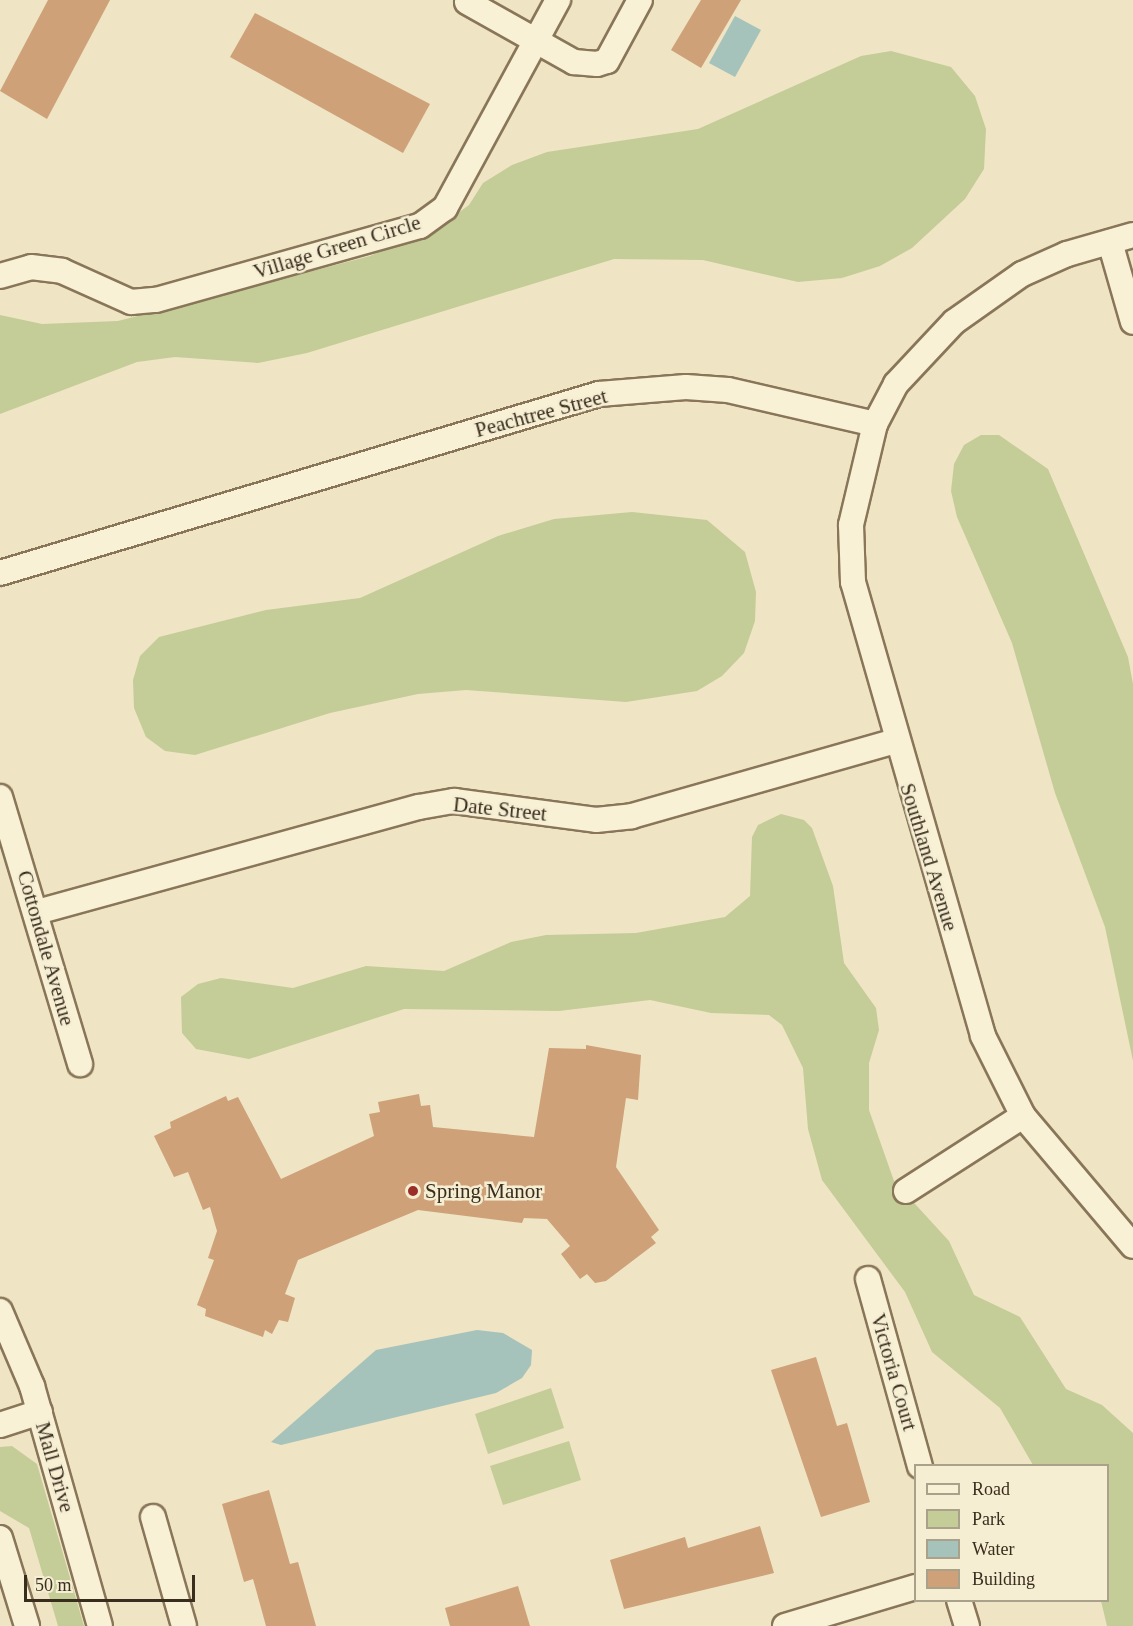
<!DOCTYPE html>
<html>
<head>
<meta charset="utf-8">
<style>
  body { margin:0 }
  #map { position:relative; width:1133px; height:1626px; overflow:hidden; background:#efe4c3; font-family:"Times New Roman",serif }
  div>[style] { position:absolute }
  .green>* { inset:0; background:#c4cd97 }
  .water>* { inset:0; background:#a5c2bb }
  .building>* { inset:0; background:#cea178 }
  .roads { filter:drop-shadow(2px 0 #897659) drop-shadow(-2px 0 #897659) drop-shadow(0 2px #897659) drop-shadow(0 -2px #897659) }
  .minor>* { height:24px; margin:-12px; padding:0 12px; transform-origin:12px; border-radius:12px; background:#f9f1d6 }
  .dots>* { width:16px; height:16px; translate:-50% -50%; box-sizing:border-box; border:3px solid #f6eed3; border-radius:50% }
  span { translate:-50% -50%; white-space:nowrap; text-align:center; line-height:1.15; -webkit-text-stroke:5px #f6eed3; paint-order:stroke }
  .street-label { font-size:21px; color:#392d1e }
  .poi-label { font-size:21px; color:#392d1e }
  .left { translate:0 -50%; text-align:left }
  .legend { position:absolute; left:914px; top:1464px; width:195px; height:138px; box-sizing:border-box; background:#f6eed3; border:2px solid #aaa18b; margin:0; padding:8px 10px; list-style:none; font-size:18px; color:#392d1e }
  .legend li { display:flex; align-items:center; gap:12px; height:30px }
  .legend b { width:30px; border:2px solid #aaa18b }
  .scale { position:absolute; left:24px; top:1575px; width:171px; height:27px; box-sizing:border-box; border:3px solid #392d1e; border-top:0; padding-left:8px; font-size:18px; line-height:21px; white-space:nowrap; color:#392d1e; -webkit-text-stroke:4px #f6eed3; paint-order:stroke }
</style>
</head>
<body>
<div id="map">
  <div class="green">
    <i style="clip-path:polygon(891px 51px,951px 67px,975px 96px,986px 129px,984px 169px,965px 199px,912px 248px,880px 266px,842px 278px,798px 282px,703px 260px,614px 259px,307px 353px,258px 363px,175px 357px,137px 362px,0 414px,0 315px,42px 324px,118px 321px,370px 256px,446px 222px,469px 205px,483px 183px,512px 165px,547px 152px,698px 129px,861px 56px)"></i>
    <i style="clip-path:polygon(981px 435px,999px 435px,1048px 469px,1128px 657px,1133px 684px,1133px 1061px,1105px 927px,1055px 793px,1012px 643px,957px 517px,951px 491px,954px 464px,964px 445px)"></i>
    <i style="clip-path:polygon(632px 512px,707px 520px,745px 552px,756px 592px,755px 621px,744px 653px,722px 676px,697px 691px,626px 702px,466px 690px,418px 694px,330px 713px,195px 755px,165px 751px,146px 737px,134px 708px,133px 680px,140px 656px,159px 637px,266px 610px,360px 598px,498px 536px,554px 519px)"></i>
    <i style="clip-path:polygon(781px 814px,804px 820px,812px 828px,833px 886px,844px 963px,876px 1008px,879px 1030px,869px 1063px,869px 1110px,894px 1181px,949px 1241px,974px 1295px,1020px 1317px,1066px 1389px,1102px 1405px,1133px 1433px,1133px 1626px,1107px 1626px,1101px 1601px,1108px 1600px,1108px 1466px,1033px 1465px,1000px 1408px,932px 1352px,905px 1292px,822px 1180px,808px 1129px,803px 1068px,782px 1025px,769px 1015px,711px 1013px,650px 1000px,559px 1011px,404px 1009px,249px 1059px,196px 1049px,182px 1033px,181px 997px,198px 984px,221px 978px,293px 988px,366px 966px,444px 971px,511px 942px,546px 935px,636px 933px,725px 917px,750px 896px,752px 837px,758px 825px)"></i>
    <i style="clip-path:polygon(551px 1388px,564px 1428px,488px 1454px,475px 1414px)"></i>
    <i style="clip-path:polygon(569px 1441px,581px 1480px,503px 1505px,490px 1466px)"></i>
    <i style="clip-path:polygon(12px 1446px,37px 1464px,84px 1626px,58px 1626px,29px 1528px,0 1511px,0 1447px)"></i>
  </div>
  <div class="water">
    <i style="clip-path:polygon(735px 16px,761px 30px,735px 77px,709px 63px)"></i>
    <i style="clip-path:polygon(477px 1330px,503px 1333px,532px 1350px,531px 1365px,522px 1378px,496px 1393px,281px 1445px,271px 1442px,376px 1350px)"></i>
  </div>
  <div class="building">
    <i style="clip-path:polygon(48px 0,110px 0,47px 119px,0 91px)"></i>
    <i style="clip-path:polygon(701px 0,741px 0,701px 68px,671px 50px)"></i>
    <i style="clip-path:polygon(255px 13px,430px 104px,403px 153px,230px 57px)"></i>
    <i style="clip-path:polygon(586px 1045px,641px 1055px,638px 1100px,626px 1098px,616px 1167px,659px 1230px,651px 1237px,656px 1243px,606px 1281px,595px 1283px,587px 1274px,580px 1279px,561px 1254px,570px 1246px,547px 1219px,524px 1218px,522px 1223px,418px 1210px,298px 1260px,285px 1294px,295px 1298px,288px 1322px,279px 1320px,272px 1334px,265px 1330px,263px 1337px,205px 1316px,206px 1309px,197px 1305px,214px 1260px,208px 1258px,217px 1231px,210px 1207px,203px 1210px,188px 1172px,174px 1177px,154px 1136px,171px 1128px,170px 1122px,226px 1096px,228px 1101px,238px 1097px,281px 1179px,374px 1136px,369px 1114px,380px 1112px,378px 1102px,419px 1094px,421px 1106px,430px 1105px,433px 1127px,534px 1137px,549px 1048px,586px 1049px)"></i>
    <i style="clip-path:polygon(816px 1357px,837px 1426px,847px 1423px,870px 1502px,821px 1517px,771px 1370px)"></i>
    <i style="clip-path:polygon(269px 1490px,290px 1564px,298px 1562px,316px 1626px,266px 1626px,253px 1579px,244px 1582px,222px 1504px)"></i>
    <i style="clip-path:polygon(760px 1526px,774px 1573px,624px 1609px,610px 1560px,685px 1537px,688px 1548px)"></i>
    <i style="clip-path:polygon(518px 1586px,530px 1626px,450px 1626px,445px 1608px)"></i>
  </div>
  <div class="roads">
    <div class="minor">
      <i style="left:467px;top:2px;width:123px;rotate:29.3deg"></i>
      <i style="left:574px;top:62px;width:23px;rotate:5deg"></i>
      <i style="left:597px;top:64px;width:10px;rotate:-17deg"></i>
      <i style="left:607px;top:61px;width:69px;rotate:-61.6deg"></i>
      <i style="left:1133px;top:235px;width:69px;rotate:163.9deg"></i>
      <i style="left:1067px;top:254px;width:49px;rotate:156deg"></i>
      <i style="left:1022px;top:274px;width:83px;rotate:144.8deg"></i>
      <i style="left:954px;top:322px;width:85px;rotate:133.1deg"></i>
      <i style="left:896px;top:384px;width:45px;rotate:117.7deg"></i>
      <i style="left:875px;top:424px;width:104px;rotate:103.4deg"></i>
      <i style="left:851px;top:525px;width:57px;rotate:88deg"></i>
      <i style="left:853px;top:582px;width:472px;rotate:74deg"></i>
      <i style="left:983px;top:1036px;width:89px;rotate:63.4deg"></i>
      <i style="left:1023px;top:1116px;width:170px;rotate:49.8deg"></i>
      <i style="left:1110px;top:242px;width:83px;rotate:74deg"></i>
      <i style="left:0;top:276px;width:32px;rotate:-16deg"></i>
      <i style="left:31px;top:267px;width:31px;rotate:7deg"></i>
      <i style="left:62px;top:271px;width:76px;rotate:24.2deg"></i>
      <i style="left:131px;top:302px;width:25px;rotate:-5deg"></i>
      <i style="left:156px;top:300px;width:274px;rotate:-15.7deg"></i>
      <i style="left:420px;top:226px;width:31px;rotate:-36deg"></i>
      <i style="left:445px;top:208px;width:237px;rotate:-61.5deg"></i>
      <i style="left:0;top:573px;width:625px;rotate:-16.64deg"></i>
      <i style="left:599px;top:394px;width:87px;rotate:-4.6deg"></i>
      <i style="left:686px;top:387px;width:42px;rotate:4.1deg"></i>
      <i style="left:728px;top:390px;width:151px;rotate:13deg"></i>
      <i style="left:0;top:797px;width:279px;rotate:73.3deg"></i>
      <i style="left:37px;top:912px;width:396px;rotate:-15.4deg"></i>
      <i style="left:419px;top:807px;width:36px;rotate:-10deg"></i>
      <i style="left:454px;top:801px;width:143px;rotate:7.6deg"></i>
      <i style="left:596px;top:820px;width:36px;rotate:-6deg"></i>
      <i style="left:632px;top:816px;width:273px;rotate:-15.9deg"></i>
      <i style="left:906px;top:1191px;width:139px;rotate:-32.7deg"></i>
      <i style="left:868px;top:1279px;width:194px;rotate:74.5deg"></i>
      <i style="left:0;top:1311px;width:82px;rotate:66.9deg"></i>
      <i style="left:32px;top:1386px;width:249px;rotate:74.2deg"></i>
      <i style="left:0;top:1425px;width:42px;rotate:-18deg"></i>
      <i style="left:153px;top:1517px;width:113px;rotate:74.1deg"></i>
      <i style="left:0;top:1538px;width:92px;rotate:72.9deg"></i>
      <i style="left:959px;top:1600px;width:27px;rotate:73deg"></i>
      <i style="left:785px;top:1626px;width:137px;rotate:-16.6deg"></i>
    </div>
  </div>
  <div class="dots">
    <i style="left:413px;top:1191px;background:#9a2e28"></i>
  </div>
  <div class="street-label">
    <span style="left:337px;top:247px;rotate:-17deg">Village Green Circle</span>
    <span style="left:541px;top:413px;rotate:-15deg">Peachtree Street</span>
    <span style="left:500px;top:809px;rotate:6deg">Date Street</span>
    <span style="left:929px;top:857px;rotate:73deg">Southland Avenue</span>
    <span style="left:46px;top:948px;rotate:74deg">Cottondale Avenue</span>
    <span style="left:894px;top:1372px;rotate:74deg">Victoria Court</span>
    <span style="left:55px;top:1467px;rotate:74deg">Mall Drive</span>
  </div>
  <div class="poi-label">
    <span class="left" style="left:425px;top:1191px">Spring Manor</span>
  </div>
  <ul class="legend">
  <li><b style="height:8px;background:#f9f1d6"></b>Road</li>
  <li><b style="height:16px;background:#c4cd97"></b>Park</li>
  <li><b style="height:16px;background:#a5c2bb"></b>Water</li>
  <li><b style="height:16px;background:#cea178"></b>Building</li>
  </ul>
  <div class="scale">50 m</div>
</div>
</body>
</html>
